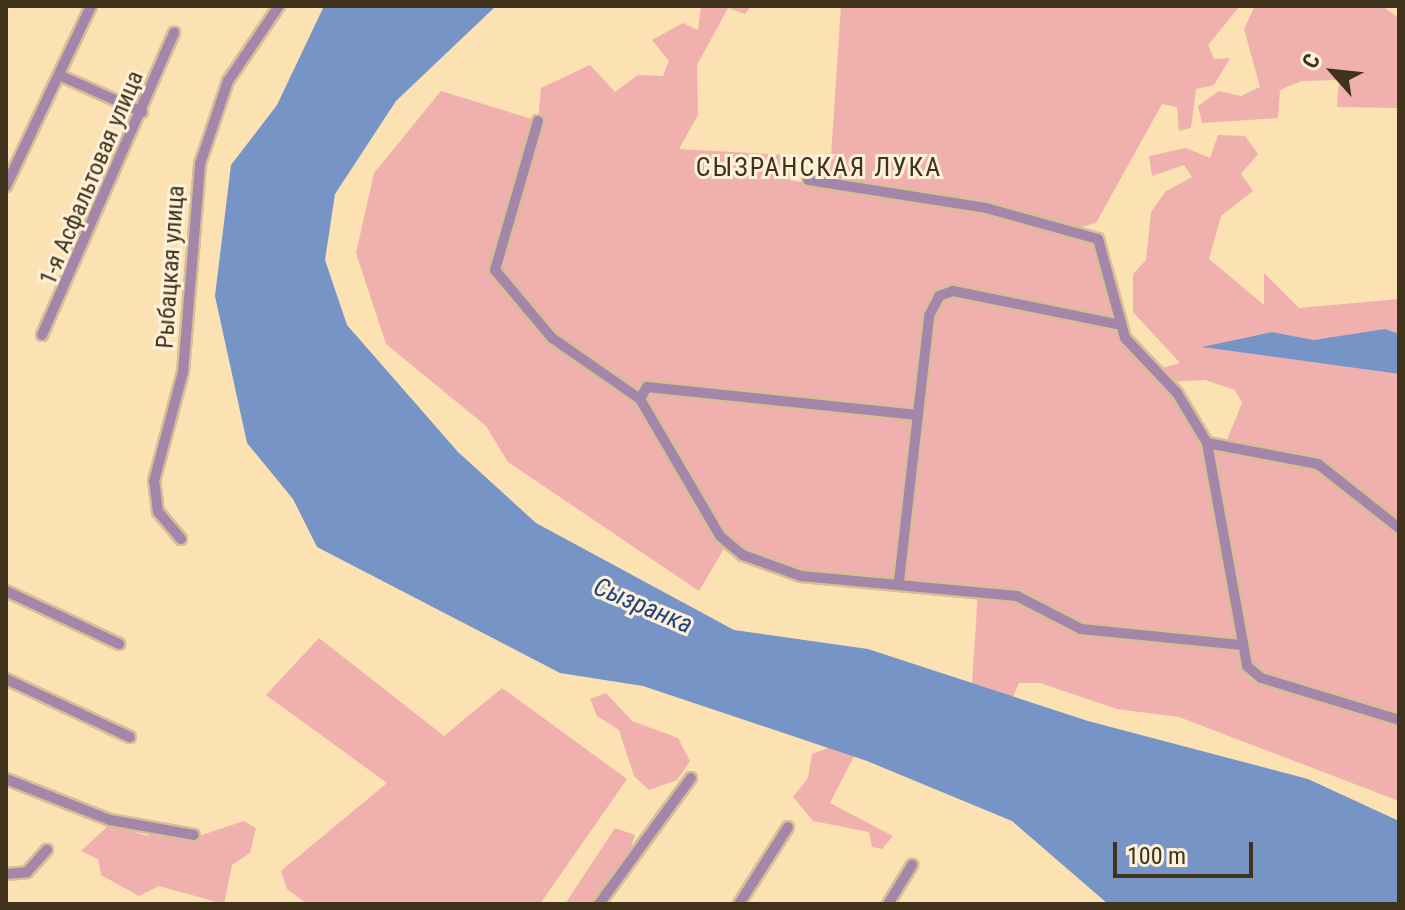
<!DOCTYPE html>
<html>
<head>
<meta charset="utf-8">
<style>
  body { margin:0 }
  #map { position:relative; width:1405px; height:910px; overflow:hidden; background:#fce1b3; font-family:"Roboto Condensed",sans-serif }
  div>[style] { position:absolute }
  .green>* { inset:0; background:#efb0ae }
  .water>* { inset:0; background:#7794c7 }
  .roads { filter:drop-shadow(2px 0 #d6be95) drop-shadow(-2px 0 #d6be95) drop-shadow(0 2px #d6be95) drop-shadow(0 -2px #d6be95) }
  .minor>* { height:10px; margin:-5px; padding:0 5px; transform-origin:5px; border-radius:5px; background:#a586ab }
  span { translate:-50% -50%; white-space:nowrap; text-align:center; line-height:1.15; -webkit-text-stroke:6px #fef1da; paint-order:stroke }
  .street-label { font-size:24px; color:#40321b }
  .neighbourhood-label { font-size:26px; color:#40321b; letter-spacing:2px }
  .water-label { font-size:26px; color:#204381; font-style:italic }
  .frame { position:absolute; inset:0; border:8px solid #40321b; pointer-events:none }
  .north { position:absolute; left:1293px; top:32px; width:80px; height:80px; -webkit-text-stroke:6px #fef1da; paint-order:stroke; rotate:297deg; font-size:22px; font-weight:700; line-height:32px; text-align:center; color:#40321b }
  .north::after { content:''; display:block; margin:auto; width:28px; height:36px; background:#40321b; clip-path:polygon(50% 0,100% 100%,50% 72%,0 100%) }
  .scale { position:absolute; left:1113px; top:842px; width:140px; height:36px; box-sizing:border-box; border:4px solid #40321b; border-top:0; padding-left:10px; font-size:24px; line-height:28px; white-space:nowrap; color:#40321b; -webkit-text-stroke:6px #fef1da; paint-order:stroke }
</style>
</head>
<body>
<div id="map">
  <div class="green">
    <i style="clip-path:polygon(evenodd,701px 6px,751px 6px,745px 14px,728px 8px,697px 65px,698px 115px,679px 149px,787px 155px,790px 180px,829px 187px,841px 6px,1240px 6px,1208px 45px,1214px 59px,1230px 58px,1214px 85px,1196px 89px,1191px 128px,1179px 131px,1177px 107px,1162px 104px,1096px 223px,1074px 229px,1098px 239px,1122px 331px,1159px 369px,1180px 363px,1133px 312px,1133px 274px,1146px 260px,1151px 212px,1166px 191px,1192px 177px,1184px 165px,1152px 176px,1149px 156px,1186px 148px,1210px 158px,1218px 135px,1245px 136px,1258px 154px,1241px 174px,1253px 191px,1221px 216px,1209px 259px,1264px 305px,1264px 273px,1299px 308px,1399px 299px,1399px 334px,1314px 340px,1271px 332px,1205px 347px,1399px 374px,1399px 801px,1179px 717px,1117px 709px,1040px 683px,1019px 683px,1013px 697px,972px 683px,978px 592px,801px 576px,728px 542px,699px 591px,508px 462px,486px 426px,386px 344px,356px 253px,374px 173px,441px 91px,538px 121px,541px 88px,590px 65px,615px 92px,638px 75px,663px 76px,669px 61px,652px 40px,683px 23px,698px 30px,701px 6px,1205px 380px,1235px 390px,1242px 403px,1227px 440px,1273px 449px,1271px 454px,1207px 442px,1166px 382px,1205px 380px)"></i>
    <i style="clip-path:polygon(1255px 6px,1382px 6px,1399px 18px,1399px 108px,1337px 107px,1339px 80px,1301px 81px,1280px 90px,1278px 118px,1202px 123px,1198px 106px,1219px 91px,1241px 96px,1260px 87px,1244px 29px)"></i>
    <i style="clip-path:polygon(319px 638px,444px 736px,502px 688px,627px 779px,540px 904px,307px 904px,287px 889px,281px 871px,387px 783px,266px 695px)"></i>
    <i style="clip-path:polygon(606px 693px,632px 721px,678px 738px,690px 761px,677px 780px,649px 790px,634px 776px,619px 730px,597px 716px,590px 699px)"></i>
    <i style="clip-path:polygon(828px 748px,854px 756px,830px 803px,893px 836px,882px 849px,872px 847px,869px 832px,813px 821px,793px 797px,808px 778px,812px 754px)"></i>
    <i style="clip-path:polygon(244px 821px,256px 828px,250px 853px,232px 865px,224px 904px,159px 886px,139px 896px,101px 875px,98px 859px,81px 851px,109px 825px,148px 836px,154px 829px,199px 836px)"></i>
    <i style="clip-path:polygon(615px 828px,635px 835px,628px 857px,592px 904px,565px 904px)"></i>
  </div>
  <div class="water">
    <i style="clip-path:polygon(324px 6px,496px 6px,396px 101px,335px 194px,325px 260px,347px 325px,458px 452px,536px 523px,734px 630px,868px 649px,1088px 721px,1308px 779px,1399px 821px,1399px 904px,1108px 904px,1012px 821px,867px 761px,643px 686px,560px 673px,317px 547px,293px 499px,247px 443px,215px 296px,231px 165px,277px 105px)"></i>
    <i style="clip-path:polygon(1385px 329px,1399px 334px,1399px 374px,1202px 347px,1272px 332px,1314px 340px)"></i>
  </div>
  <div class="roads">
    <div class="minor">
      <i style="left:59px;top:75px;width:91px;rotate:24deg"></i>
      <i style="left:538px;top:121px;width:155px;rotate:106.1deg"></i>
      <i style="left:495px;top:270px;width:89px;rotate:50deg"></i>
      <i style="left:552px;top:338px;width:107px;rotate:34.7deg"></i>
      <i style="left:640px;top:399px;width:159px;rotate:59.7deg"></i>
      <i style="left:720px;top:536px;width:30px;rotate:40deg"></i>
      <i style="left:743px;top:555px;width:62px;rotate:19.9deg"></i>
      <i style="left:801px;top:576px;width:217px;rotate:5.3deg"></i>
      <i style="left:1017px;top:596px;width:72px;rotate:27.3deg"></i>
      <i style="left:1081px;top:629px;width:160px;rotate:5.7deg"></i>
      <i style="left:808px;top:180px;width:180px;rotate:8.9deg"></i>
      <i style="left:986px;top:208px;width:116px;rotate:15.5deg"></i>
      <i style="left:1098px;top:239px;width:103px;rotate:74.7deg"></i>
      <i style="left:1125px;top:338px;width:76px;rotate:46.6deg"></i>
      <i style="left:1177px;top:393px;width:58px;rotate:59deg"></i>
      <i style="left:1207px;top:443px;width:113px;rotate:10.7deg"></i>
      <i style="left:1318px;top:464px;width:103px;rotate:38.3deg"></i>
      <i style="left:6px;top:186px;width:199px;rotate:-64.7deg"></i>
      <i style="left:42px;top:335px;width:330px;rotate:-66.4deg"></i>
      <i style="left:640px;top:399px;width:14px;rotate:-60deg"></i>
      <i style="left:647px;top:387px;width:272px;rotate:5.9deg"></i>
      <i style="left:1207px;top:443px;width:227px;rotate:79.8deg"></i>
      <i style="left:1247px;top:666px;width:18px;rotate:41deg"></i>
      <i style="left:1261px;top:678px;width:144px;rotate:16.9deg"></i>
      <i style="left:181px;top:539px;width:35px;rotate:-130deg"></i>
      <i style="left:158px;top:512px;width:31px;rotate:-97deg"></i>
      <i style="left:154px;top:481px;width:113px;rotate:-75.1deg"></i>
      <i style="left:183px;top:372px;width:209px;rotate:-85.3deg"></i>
      <i style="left:200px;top:164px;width:88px;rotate:-71.4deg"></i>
      <i style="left:228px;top:81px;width:91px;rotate:-55.8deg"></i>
      <i style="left:899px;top:581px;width:267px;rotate:-83.5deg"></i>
      <i style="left:929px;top:316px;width:22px;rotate:-63deg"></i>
      <i style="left:939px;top:296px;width:15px;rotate:-20deg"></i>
      <i style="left:953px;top:291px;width:171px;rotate:11.4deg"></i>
      <i style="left:6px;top:591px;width:125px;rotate:25.1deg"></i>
      <i style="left:6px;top:679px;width:137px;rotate:25.1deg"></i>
      <i style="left:6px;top:779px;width:112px;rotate:21.5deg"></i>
      <i style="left:110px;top:820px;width:85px;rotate:10.1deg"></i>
      <i style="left:6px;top:874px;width:21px;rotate:-5deg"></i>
      <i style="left:27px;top:872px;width:30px;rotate:-48deg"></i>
      <i style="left:599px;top:904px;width:156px;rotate:-53.9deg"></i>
      <i style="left:739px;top:904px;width:91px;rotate:-57.5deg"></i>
      <i style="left:888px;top:904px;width:46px;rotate:-58.4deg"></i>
    </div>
  </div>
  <div class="street-label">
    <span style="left:92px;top:178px;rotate:-67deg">1-я Асфальтовая улица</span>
    <span style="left:171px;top:267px;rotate:-86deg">Рыбацкая улица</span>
  </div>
  <div class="neighbourhood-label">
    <span style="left:819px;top:168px">СЫЗРАНСКАЯ ЛУКА</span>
  </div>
  <div class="water-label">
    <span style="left:643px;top:606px;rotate:23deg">Сызранка</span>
  </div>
  <div class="frame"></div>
  <div class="north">С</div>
  <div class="scale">100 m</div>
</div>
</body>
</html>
